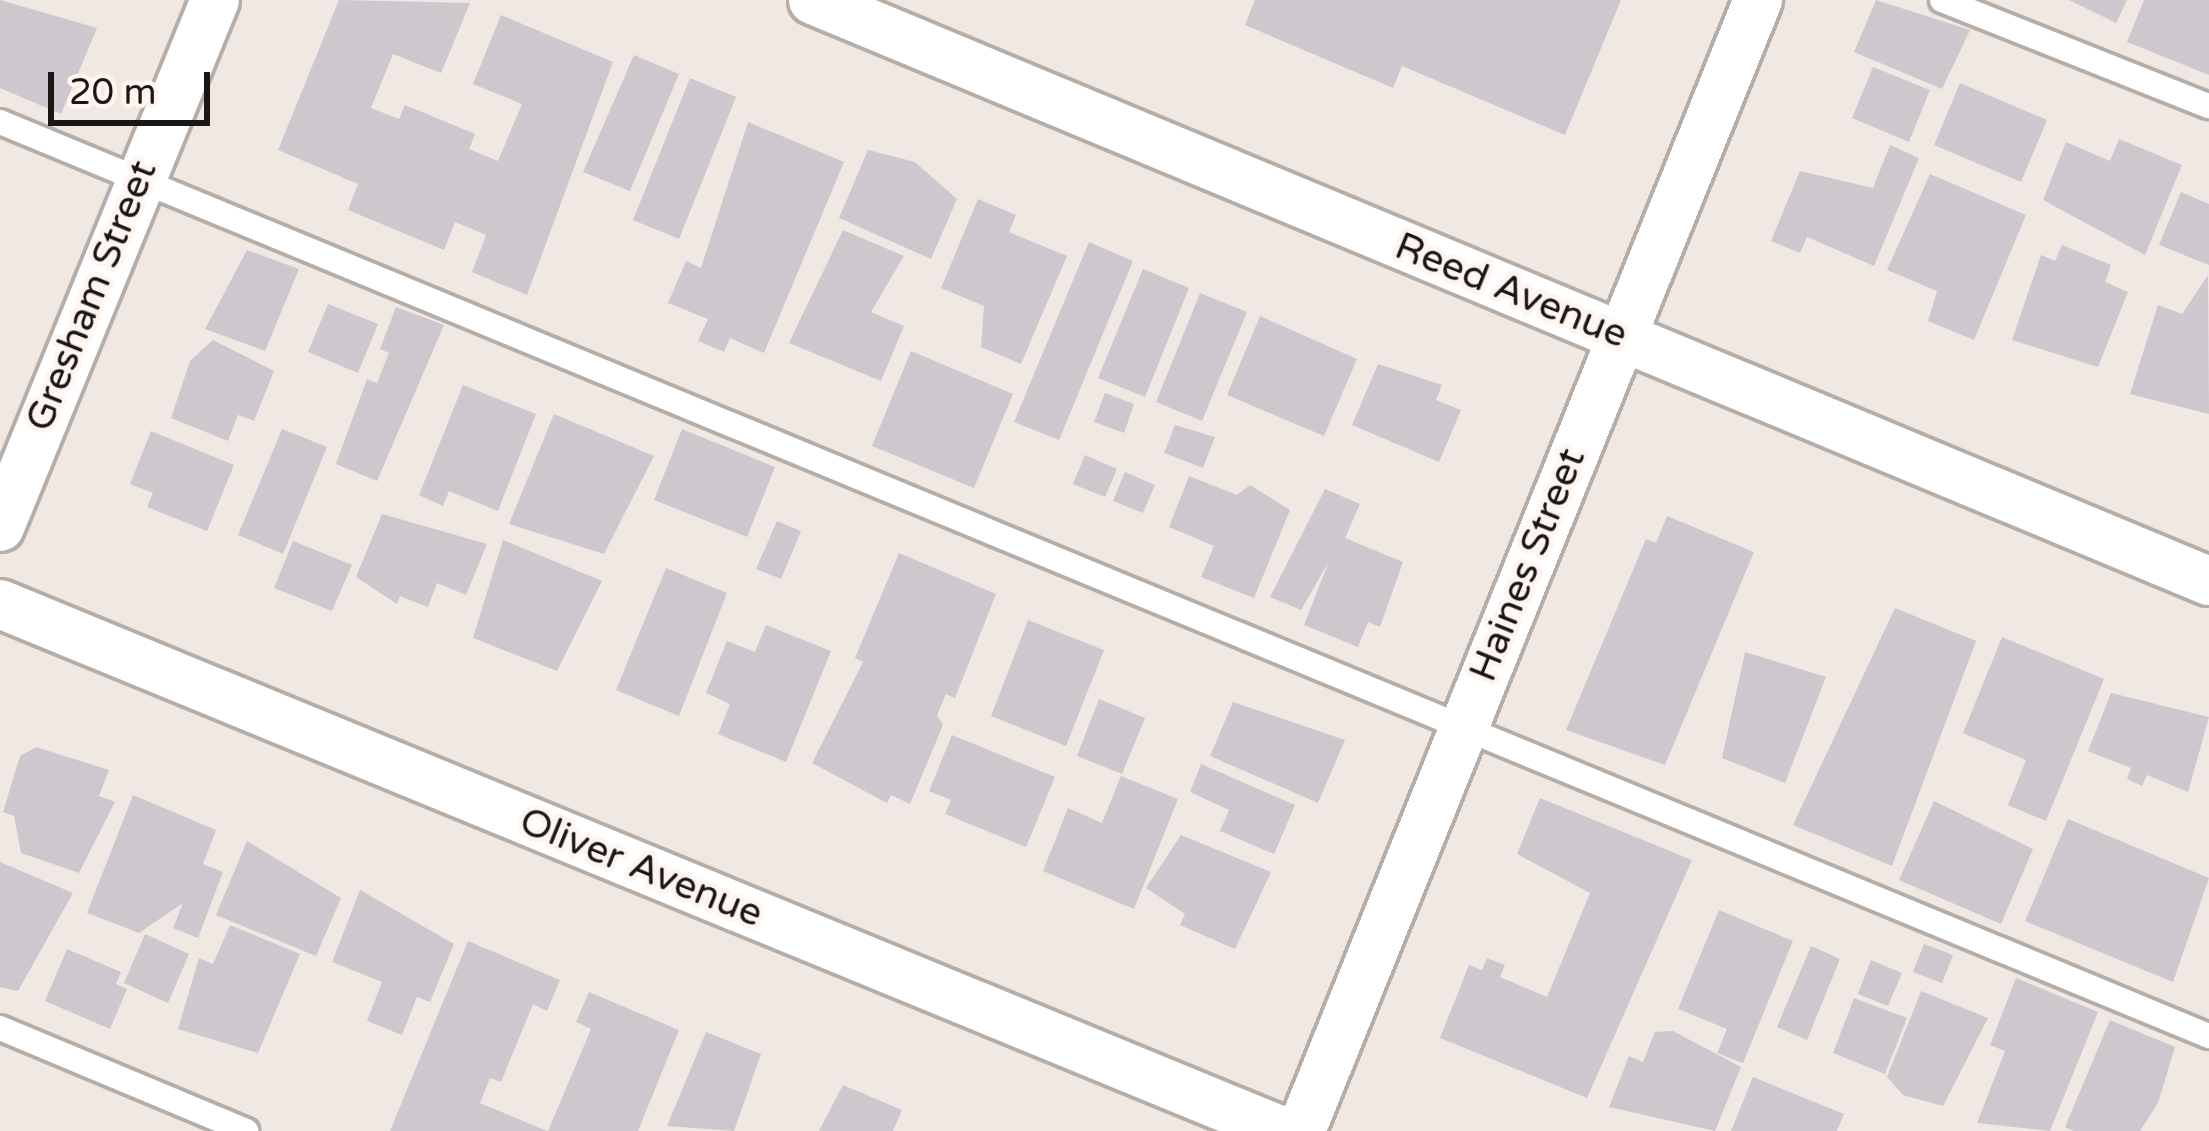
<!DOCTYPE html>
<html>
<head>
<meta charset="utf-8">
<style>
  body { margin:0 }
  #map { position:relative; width:2209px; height:1131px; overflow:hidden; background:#f0e8e3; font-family:"Varela Round",sans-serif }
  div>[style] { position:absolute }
  .building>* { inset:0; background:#cec7ce }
  .roads { filter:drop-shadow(3px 0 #b5ada8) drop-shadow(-3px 0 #b5ada8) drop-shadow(0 3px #b5ada8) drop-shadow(0 -3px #b5ada8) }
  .lane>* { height:24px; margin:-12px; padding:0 12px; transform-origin:12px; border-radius:12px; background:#fff }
  .street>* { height:48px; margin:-24px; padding:0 24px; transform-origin:24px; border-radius:24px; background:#fff }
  span { translate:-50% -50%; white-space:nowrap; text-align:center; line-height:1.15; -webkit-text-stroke:10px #fef5f0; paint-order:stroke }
  .street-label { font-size:39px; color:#191614 }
  .scale { position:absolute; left:48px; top:72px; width:162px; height:54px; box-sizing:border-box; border:6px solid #191614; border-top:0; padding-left:15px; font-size:36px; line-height:42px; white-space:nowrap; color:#191614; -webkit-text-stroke:9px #fef5f0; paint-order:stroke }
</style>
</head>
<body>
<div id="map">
  <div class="building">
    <i style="clip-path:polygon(0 0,97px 28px,61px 114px,0 88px)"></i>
    <i style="clip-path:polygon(339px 0,470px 3px,441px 73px,393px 54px,371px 108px,399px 119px,405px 105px,475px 134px,469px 149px,498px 161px,522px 104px,473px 84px,501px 15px,613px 62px,527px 295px,472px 272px,486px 235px,455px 222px,444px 250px,348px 210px,358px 184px,278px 150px)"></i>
    <i style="clip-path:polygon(1255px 0,1621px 0,1565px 135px,1402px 66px,1393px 88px,1245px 25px)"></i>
    <i style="clip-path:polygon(1876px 0,1970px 30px,1942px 89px,1854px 52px)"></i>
    <i style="clip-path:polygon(2069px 0,2127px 0,2116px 23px)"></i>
    <i style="clip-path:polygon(2144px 0,2209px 0,2209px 75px,2127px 42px)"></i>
    <i style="clip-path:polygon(634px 55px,679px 74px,630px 191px,583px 172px)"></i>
    <i style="clip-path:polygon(1873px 67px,1930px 90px,1909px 142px,1852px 118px)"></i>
    <i style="clip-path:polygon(690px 78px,736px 97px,679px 239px,633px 220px)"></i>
    <i style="clip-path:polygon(1960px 83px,2047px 120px,2021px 182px,1934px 145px)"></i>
    <i style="clip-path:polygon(748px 122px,844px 162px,764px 353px,730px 338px,724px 352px,698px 341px,708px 319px,668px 303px,686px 261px,701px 268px)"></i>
    <i style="clip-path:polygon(2119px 139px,2182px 165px,2145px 255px,2043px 200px,2066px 142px,2110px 161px)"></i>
    <i style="clip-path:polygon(1890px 145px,1919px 158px,1874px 266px,1807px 237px,1800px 253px,1771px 241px,1800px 171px,1873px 188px)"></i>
    <i style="clip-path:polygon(868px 150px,915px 162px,957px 199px,931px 259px,839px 218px)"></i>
    <i style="clip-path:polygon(1930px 174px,2026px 215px,1974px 340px,1928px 321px,1937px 291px,1887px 270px)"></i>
    <i style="clip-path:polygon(2181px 192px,2209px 204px,2209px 265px,2159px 245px)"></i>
    <i style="clip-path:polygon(978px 199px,1016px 215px,1009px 232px,1067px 256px,1021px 364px,981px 347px,984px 306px,941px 288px)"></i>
    <i style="clip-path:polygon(843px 230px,904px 256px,871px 312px,904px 326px,881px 381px,789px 343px)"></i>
    <i style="clip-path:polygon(1089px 242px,1133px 261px,1059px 440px,1014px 422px)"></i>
    <i style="clip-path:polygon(2062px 245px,2111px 265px,2105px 282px,2128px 292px,2098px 367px,2012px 340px,2041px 255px,2055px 261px)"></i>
    <i style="clip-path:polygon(247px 250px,299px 269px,265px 351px,205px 329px)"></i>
    <i style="clip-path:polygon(1143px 269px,1189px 288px,1145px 397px,1098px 378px)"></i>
    <i style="clip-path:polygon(2208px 275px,2209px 414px,2130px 394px,2158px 305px,2182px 314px)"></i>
    <i style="clip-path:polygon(1200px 293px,1247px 312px,1202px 421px,1156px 402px)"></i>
    <i style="clip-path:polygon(328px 304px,378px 324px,358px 373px,308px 352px)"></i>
    <i style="clip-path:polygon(396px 307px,444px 325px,377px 481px,336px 464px,367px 379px,377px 383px,389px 353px,380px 349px)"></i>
    <i style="clip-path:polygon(1260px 316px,1357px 359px,1324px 436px,1227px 395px)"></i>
    <i style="clip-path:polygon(213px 340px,274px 371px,254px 421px,238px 415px,228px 441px,171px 418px,190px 361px)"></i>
    <i style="clip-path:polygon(911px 351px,1013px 394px,974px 488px,872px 446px)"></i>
    <i style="clip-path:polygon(1378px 364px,1442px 385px,1436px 400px,1461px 410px,1439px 462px,1352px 425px)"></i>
    <i style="clip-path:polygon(463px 385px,536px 414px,498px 511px,449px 491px,443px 506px,419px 495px)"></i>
    <i style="clip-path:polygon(1105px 393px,1134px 404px,1124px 433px,1094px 422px)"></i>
    <i style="clip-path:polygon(554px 414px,654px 456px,604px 554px,509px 524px)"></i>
    <i style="clip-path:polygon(1175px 425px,1215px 437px,1203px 468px,1164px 453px)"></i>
    <i style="clip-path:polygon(282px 429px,327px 447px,283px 554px,238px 535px)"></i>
    <i style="clip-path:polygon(682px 429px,775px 467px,747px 537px,654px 500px)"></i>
    <i style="clip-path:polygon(151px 431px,234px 465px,207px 531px,147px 507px,153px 493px,130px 484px)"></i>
    <i style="clip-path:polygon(1085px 455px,1117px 469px,1105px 497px,1073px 484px)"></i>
    <i style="clip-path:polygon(1125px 472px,1155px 485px,1143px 513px,1113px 501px)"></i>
    <i style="clip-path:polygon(1189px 476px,1237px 495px,1250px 485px,1290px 510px,1254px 598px,1201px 577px,1214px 546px,1169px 527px)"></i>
    <i style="clip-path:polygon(1325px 489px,1360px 504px,1345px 538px,1403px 562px,1380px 627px,1368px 622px,1358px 647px,1304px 625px,1329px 561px,1301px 610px,1270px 597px)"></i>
    <i style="clip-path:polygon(382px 514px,487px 544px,466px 595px,437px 583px,428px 607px,400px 596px,397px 604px,356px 577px)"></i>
    <i style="clip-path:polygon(1667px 516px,1754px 552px,1665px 765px,1566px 730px,1646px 539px,1656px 543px)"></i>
    <i style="clip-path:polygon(777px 521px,801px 531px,781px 579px,756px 569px)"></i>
    <i style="clip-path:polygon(503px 540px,602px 581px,557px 671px,473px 638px)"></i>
    <i style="clip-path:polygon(293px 541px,352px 565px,332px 611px,274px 588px)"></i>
    <i style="clip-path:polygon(899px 553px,996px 594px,955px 698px,946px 694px,937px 715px,943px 725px,910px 804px,891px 795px,887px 803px,812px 763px,863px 662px,855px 658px)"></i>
    <i style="clip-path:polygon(666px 568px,727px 593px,679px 716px,616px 690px)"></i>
    <i style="clip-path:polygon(1895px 608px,1976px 641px,1892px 866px,1793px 825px)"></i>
    <i style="clip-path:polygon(1028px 620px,1104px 650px,1066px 746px,991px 716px)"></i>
    <i style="clip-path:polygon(766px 625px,831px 651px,786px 762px,718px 734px,730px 704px,706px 693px,727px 641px,755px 652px)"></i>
    <i style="clip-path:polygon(2002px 637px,2104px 679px,2046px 821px,2008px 805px,2026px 760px,1963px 733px)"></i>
    <i style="clip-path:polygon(1745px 652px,1826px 677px,1785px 783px,1722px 758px)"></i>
    <i style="clip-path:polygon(2111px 693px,2209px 717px,2188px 792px,2147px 775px,2142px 786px,2127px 779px,2131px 768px,2088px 751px)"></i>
    <i style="clip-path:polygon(1099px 699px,1145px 718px,1122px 774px,1077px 756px)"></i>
    <i style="clip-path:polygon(1233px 702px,1345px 740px,1318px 803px,1210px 756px)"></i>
    <i style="clip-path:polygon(952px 735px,1055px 777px,1026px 847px,945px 814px,951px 800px,929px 791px)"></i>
    <i style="clip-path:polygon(36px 747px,109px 770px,99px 796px,115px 802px,79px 873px,21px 853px,14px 816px,3px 812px,20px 756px)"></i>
    <i style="clip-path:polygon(1201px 764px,1295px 805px,1274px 854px,1220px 831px,1229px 810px,1190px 792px)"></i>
    <i style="clip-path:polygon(1121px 776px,1178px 799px,1134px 909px,1043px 871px,1068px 808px,1102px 823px)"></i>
    <i style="clip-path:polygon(133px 795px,216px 830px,203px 864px,223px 872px,198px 938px,173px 928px,183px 903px,139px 933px,87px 913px)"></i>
    <i style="clip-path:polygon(1540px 798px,1692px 860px,1587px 1098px,1440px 1038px,1469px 965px,1482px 970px,1487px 958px,1505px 965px,1500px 977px,1547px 997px,1590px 893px,1517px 854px)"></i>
    <i style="clip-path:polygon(1934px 801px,2033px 849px,2001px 924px,1899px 880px)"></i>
    <i style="clip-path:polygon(2068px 819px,2209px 878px,2173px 982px,2025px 921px)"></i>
    <i style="clip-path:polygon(1181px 835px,1271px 872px,1235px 949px,1180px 925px,1185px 914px,1146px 888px)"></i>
    <i style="clip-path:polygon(247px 841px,341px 898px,316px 956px,216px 915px)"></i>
    <i style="clip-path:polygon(0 862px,73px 893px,18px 991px,0 987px)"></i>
    <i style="clip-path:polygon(360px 890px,454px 944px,430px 1002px,417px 997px,402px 1035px,367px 1021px,382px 982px,332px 962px)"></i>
    <i style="clip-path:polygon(1719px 910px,1793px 941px,1743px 1063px,1717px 1053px,1727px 1029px,1678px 1009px)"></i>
    <i style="clip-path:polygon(230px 925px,300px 954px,258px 1053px,178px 1029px,199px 958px,213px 964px)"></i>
    <i style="clip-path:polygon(145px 934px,189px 954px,168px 1003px,124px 983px)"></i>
    <i style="clip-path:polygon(468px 941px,560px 980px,547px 1011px,533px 1004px,501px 1082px,490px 1078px,480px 1103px,547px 1131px,390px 1131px)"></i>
    <i style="clip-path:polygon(1924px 944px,1953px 955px,1942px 983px,1913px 972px)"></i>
    <i style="clip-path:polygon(1811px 946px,1840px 959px,1807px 1040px,1777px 1027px)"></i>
    <i style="clip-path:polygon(67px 949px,121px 972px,116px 984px,127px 989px,110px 1029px,45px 1001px)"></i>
    <i style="clip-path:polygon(1871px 960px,1902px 973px,1888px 1006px,1858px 994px)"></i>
    <i style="clip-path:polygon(2016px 978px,2098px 1012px,2050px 1131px,1977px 1123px,2005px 1051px,1990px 1045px)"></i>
    <i style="clip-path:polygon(1921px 991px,1988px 1018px,1943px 1106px,1903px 1095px,1887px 1077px)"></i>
    <i style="clip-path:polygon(589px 992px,679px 1030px,638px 1131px,548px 1131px,591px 1029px,576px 1022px)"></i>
    <i style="clip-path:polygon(1854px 998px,1907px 1018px,1885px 1074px,1833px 1053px)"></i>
    <i style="clip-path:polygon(2110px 1020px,2175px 1047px,2158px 1103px,2140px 1131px,2073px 1131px,2065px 1127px)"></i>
    <i style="clip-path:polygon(1673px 1031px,1741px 1067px,1715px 1131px,1609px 1107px,1629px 1056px,1643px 1062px,1655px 1032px)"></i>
    <i style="clip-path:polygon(706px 1032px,761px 1054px,734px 1131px,667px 1126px)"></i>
    <i style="clip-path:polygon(1753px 1077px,1844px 1114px,1837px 1131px,1731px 1131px)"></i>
    <i style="clip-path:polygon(843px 1085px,902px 1110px,893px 1131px,819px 1131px)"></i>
  </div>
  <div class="roads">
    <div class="lane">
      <i style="left:1942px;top:0;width:287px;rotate:21.7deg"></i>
      <i style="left:0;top:122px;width:2391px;rotate:22.48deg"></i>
      <i style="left:0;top:1028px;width:267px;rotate:22.7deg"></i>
    </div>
    <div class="street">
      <i style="left:813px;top:0;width:1512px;rotate:22.6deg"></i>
      <i style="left:0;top:527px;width:569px;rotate:-67.81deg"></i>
      <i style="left:0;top:604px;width:1386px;rotate:22.35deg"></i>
      <i style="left:1301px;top:1131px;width:1220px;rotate:-68deg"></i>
    </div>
  </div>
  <div class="street-label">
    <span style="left:1511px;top:291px;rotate:22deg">Reed Avenue</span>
    <span style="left:92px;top:296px;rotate:-68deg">Gresham Street</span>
    <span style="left:1528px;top:565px;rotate:-68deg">Haines Street</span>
    <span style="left:641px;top:868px;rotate:22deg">Oliver Avenue</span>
  </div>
  <div class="scale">20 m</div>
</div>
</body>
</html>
